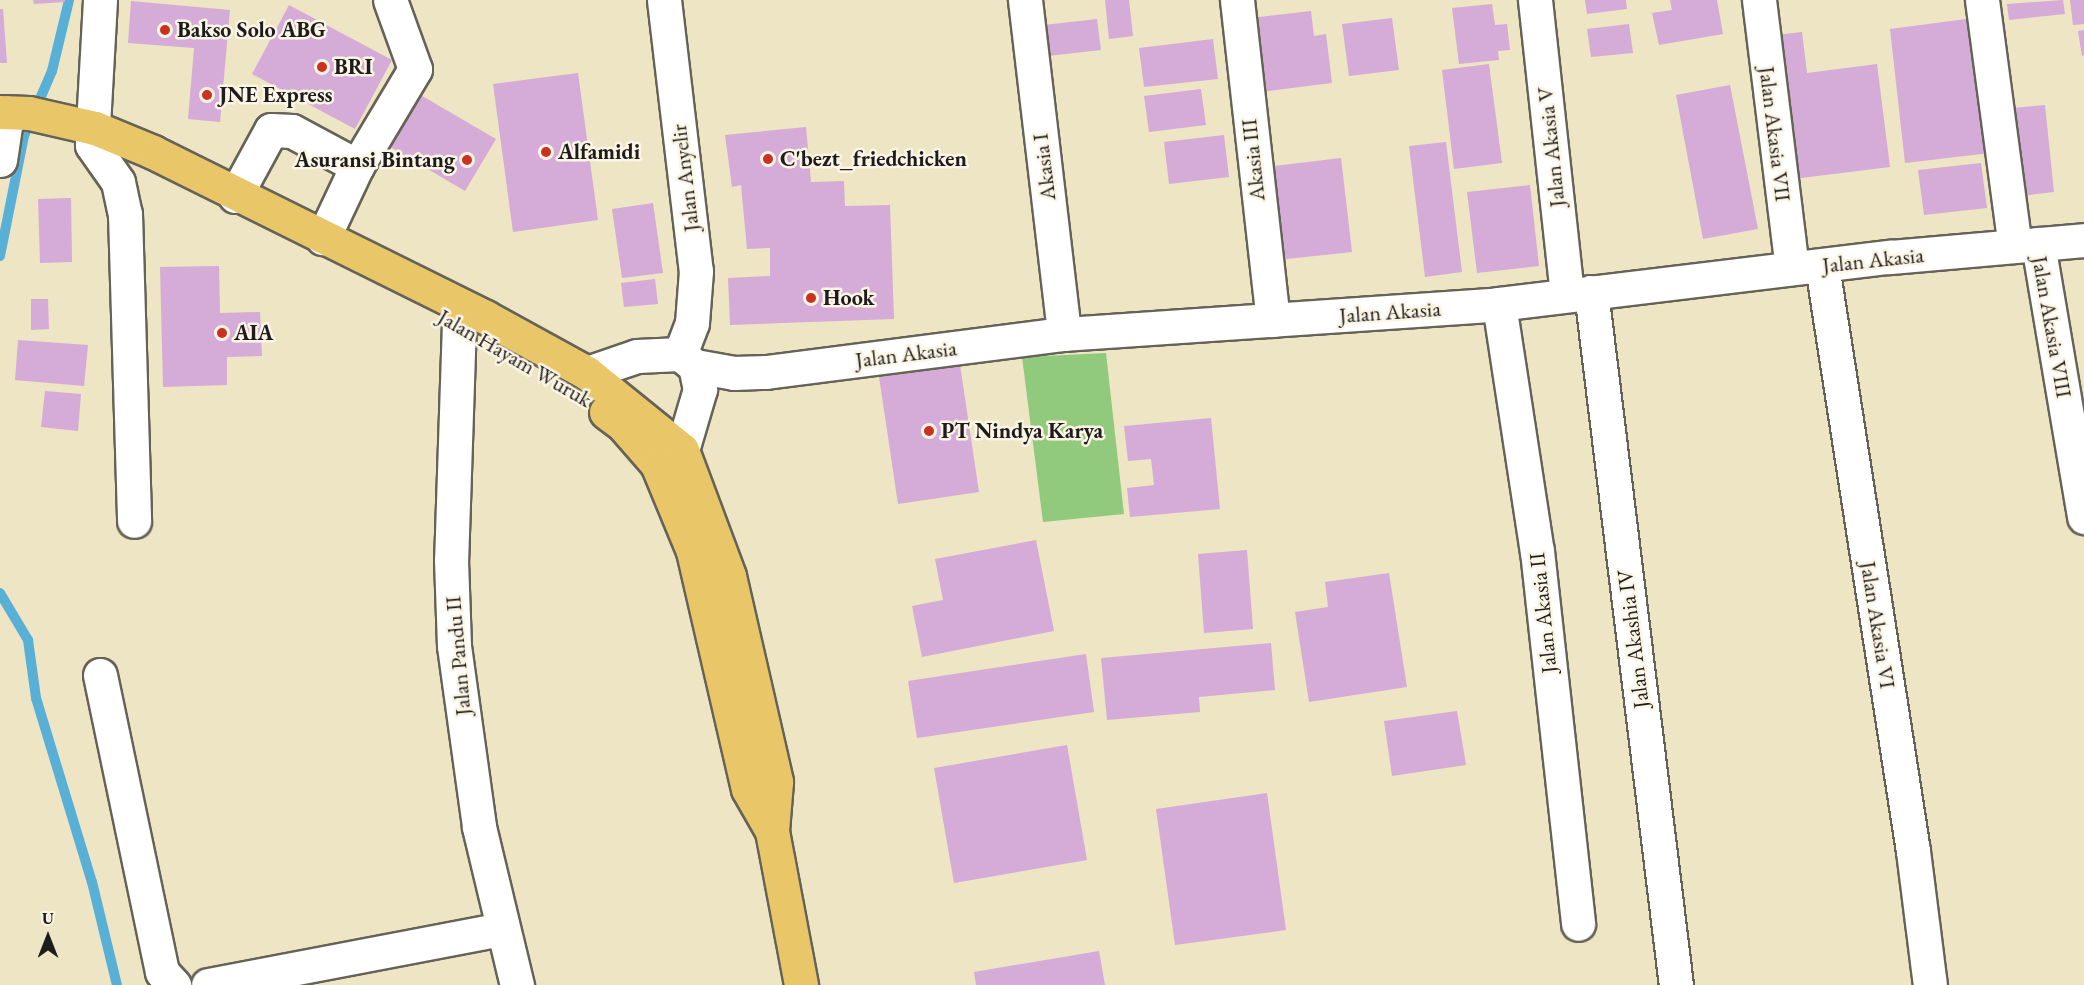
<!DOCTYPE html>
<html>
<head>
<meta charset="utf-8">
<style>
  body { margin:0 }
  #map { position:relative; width:2084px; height:985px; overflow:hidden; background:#ede5c4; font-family:"EB Garamond",serif }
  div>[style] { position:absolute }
  .green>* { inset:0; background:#92ca7d }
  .stream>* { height:10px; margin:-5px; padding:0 5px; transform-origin:5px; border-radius:5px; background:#59b0d6 }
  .building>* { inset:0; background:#d5abd7 }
  .roads { filter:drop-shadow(2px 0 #656257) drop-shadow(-2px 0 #656257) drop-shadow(0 2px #656257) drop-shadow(0 -2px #656257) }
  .minor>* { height:33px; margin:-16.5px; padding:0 16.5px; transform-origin:16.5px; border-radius:16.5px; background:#fff }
  .major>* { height:33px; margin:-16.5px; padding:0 16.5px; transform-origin:16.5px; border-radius:16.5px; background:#e9c769 }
  .dots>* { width:16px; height:16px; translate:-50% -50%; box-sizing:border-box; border:3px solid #fcf5e5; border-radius:50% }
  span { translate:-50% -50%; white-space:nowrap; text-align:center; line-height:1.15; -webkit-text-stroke:5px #fcf5e5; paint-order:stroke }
  .poi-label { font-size:22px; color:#1c1c1c; font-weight:700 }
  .left { translate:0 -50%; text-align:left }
  .right { translate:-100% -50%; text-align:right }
  .street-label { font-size:22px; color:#1c1c1c }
  .north { position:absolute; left:18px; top:907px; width:60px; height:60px; -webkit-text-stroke:4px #fcf5e5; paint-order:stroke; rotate:0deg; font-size:16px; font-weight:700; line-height:24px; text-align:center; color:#1c1c1c }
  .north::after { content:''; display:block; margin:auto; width:21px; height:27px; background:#1c1c1c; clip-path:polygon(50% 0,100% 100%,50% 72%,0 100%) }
</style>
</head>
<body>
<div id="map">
  <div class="green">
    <i style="clip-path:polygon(1106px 353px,1124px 514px,1043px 522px,1022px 357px)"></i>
  </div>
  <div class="stream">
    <i style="left:0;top:256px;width:122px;rotate:-78.7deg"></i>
    <i style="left:24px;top:136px;width:71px;rotate:-66.7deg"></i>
    <i style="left:52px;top:71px;width:73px;rotate:-76.5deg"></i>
    <i style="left:0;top:593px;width:55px;rotate:59.2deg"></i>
    <i style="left:28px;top:640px;width:59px;rotate:82.1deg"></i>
    <i style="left:36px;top:698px;width:192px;rotate:73.1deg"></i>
    <i style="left:92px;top:882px;width:106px;rotate:76.4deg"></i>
  </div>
  <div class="building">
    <i style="clip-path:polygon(33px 0,65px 0,65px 2px,34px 4px)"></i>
    <i style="clip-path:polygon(1105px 0,1129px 0,1133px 36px,1109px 39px)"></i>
    <i style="clip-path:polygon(1585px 0,1626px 0,1627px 9px,1587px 14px)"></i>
    <i style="clip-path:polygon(1670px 0,1717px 0,1723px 34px,1659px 45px,1652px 13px,1672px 10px)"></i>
    <i style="clip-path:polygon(2063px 0,2065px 14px,2009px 20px,2007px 4px)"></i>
    <i style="clip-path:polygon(2070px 0,2084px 0,2084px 24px,2073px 25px)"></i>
    <i style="clip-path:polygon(131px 1px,230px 10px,220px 122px,188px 119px,194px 48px,128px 43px)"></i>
    <i style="clip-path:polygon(1492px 4px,1495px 25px,1507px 24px,1510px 50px,1498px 51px,1499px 60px,1459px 64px,1452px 8px)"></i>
    <i style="clip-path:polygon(289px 5px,392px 60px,355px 129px,252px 74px)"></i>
    <i style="clip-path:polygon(0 9px,3px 9px,7px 63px,0 63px)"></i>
    <i style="clip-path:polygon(1311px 11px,1314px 36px,1326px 34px,1332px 83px,1251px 93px,1242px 19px)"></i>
    <i style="clip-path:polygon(1392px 18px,1399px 70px,1349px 76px,1342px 24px)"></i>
    <i style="clip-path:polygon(1974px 18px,1990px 153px,1905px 163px,1890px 29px)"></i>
    <i style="clip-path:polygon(1097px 19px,1101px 50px,1048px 56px,1044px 25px)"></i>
    <i style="clip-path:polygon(1629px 24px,1633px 53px,1591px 57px,1587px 29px)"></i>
    <i style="clip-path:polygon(2084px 30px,2084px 55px,2082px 56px,2078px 31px)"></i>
    <i style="clip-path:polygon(1802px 32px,1807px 73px,1877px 64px,1890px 167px,1785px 180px,1767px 36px)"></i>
    <i style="clip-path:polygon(1213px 39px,1218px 79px,1144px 87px,1139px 48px)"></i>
    <i style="clip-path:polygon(1489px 64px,1502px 163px,1454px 169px,1442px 70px)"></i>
    <i style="clip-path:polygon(578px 73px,598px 220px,513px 232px,493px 84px)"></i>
    <i style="clip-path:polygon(1730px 85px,1758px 229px,1703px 239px,1676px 95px)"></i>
    <i style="clip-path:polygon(1201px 89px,1206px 125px,1149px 132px,1144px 96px)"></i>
    <i style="clip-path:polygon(417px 93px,496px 139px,465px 191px,387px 145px)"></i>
    <i style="clip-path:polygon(2045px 105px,2054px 192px,2012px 197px,2003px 109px)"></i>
    <i style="clip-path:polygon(806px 127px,811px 182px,844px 181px,845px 206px,890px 205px,894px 319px,730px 325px,728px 278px,770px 276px,770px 248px,747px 249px,741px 185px,732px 187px,725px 135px)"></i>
    <i style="clip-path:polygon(1224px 135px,1229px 177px,1169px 184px,1164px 142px)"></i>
    <i style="clip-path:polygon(1446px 142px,1462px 272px,1425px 277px,1409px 146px)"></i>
    <i style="clip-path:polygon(1341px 158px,1352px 252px,1268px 261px,1257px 168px)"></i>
    <i style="clip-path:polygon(1981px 163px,1987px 208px,1924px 215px,1918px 170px)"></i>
    <i style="clip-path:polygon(1530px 185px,1539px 266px,1477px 273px,1467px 192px)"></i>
    <i style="clip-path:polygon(71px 198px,72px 262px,40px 263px,38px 199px)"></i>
    <i style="clip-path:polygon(653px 203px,663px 273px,622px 278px,612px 209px)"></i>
    <i style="clip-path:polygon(219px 266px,220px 313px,260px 312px,262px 356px,227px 357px,227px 385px,163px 387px,160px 267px)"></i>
    <i style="clip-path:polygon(655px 279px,658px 304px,624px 307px,621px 283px)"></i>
    <i style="clip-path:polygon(31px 299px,48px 299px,49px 329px,31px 330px)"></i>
    <i style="clip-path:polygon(18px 340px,88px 345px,84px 386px,15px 380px)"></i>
    <i style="clip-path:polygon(959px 358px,979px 492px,898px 504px,878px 370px)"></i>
    <i style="clip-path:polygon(45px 391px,81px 394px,78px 431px,41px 427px)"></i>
    <i style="clip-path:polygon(1211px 418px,1220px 509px,1130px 517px,1127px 488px,1154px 485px,1151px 459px,1128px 461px,1124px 426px)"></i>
    <i style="clip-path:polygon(1036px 540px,1054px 631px,922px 657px,912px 606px,943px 600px,935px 559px)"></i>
    <i style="clip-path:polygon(1247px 550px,1253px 629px,1204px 633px,1198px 554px)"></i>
    <i style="clip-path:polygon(1389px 573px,1407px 687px,1309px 702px,1295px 612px,1328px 607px,1325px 582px)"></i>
    <i style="clip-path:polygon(1271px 643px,1275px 690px,1199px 697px,1200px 712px,1107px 720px,1101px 658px)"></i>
    <i style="clip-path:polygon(1086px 654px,1094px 712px,917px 738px,908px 681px)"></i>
    <i style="clip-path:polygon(1457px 711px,1466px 765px,1392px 776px,1384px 721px)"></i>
    <i style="clip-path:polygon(1067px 745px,1087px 860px,954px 883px,934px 768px)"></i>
    <i style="clip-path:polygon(1267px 793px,1286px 930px,1175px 945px,1156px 809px)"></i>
    <i style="clip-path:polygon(1099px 951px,1105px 985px,976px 985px,974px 972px)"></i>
  </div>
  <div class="roads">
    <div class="minor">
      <i style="left:100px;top:0;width:145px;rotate:93.2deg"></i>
      <i style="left:92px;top:145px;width:45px;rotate:54.9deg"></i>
      <i style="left:118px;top:182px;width:33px;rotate:78deg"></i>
      <i style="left:125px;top:214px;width:307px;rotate:88.3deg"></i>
      <i style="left:664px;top:0;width:273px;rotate:83.3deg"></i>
      <i style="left:696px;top:271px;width:52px;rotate:94.4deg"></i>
      <i style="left:692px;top:323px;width:33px;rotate:111deg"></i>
      <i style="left:1025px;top:0;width:336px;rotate:83.3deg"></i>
      <i style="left:1237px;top:0;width:322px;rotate:83.6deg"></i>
      <i style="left:1535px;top:0;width:296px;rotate:83.8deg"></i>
      <i style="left:1759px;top:0;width:270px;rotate:83deg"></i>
      <i style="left:1982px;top:0;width:248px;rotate:82.4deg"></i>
      <i style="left:0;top:160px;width:48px;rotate:-81.5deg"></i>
      <i style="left:357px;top:166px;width:113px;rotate:-59.1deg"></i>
      <i style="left:415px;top:69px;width:73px;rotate:-109.9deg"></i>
      <i style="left:235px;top:196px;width:75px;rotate:-61.4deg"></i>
      <i style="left:271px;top:130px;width:21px;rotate:3deg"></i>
      <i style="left:292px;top:131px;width:74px;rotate:28.3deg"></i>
      <i style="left:357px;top:166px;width:80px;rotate:115.3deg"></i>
      <i style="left:2038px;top:244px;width:277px;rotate:80.4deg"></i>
      <i style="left:1822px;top:266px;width:592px;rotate:81.16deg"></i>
      <i style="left:1913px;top:851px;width:135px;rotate:82.8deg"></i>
      <i style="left:1591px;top:292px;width:698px;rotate:83.01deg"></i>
      <i style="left:1499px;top:304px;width:250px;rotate:81.3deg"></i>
      <i style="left:1537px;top:551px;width:375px;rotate:83.7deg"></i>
      <i style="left:459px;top:322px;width:238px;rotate:91.9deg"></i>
      <i style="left:451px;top:560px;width:86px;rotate:88deg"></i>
      <i style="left:454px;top:646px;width:183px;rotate:82.1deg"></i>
      <i style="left:479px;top:827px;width:163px;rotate:76.5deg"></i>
      <i style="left:695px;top:366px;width:40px;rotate:10deg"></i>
      <i style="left:734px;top:373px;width:32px;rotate:-2deg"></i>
      <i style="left:766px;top:372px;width:300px;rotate:-7.3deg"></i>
      <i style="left:1064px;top:334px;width:436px;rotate:-3.9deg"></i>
      <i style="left:1499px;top:304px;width:394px;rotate:-6.9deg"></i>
      <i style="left:1890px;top:257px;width:195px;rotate:-5deg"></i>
      <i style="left:587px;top:373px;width:53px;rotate:-18.8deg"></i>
      <i style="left:637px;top:356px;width:43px;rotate:-2.7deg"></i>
      <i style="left:680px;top:354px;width:19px;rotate:39deg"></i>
      <i style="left:695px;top:366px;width:24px;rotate:78deg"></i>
      <i style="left:700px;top:389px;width:64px;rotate:106.4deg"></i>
      <i style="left:100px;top:675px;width:303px;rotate:78.2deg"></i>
      <i style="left:162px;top:972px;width:18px;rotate:47deg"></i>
      <i style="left:208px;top:985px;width:299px;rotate:-10.8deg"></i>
    </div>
    <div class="major">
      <i style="left:0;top:112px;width:29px;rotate:2deg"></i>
      <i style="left:29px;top:113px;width:68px;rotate:12.8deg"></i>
      <i style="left:95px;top:128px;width:63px;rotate:22.5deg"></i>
      <i style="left:153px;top:152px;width:371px;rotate:26.4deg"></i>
      <i style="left:485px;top:317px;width:116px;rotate:28.8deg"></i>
      <i style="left:587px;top:373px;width:122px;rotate:39deg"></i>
      <i style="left:682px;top:450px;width:134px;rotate:69.5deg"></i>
      <i style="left:729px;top:576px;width:211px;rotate:77.1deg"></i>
      <i style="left:776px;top:782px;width:49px;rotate:94.7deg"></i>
      <i style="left:772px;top:831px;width:157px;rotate:79.3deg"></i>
      <i style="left:606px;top:412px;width:21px;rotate:37deg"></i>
      <i style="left:623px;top:425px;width:52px;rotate:48.9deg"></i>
      <i style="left:657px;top:464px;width:94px;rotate:67.5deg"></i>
      <i style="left:693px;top:551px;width:244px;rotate:77deg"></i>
      <i style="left:748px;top:789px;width:48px;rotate:60.3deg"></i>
    </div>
  </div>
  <div class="dots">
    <i style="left:165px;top:30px;background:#c8321e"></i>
    <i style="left:322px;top:67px;background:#c8321e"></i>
    <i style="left:207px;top:95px;background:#c8321e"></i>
    <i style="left:546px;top:152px;background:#c8321e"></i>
    <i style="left:768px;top:159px;background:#c8321e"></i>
    <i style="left:467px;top:160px;background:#c8321e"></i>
    <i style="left:811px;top:298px;background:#c8321e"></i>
    <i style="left:222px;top:333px;background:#c8321e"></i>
    <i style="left:929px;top:431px;background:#c8321e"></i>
  </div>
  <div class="poi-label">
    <span class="left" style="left:177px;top:30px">Bakso Solo ABG</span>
    <span class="left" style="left:334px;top:67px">BRI</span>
    <span class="left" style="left:219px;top:95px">JNE Express</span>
    <span class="left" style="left:558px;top:152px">Alfamidi</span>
    <span class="left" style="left:780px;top:159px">C'bezt_friedchicken</span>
    <span class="right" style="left:455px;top:160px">Asuransi Bintang</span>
    <span class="left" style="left:823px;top:298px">Hook</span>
    <span class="left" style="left:234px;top:333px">AIA</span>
    <span class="left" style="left:941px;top:431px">PT Nindya Karya</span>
  </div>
  <div class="street-label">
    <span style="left:1775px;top:134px;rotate:83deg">Jalan Akasia VII</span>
    <span style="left:1551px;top:147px;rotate:-96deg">Jalan Akasia V</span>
    <span style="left:1253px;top:160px;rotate:-96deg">Akasia III</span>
    <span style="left:1044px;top:167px;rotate:-97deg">Akasia I</span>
    <span style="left:685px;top:178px;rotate:-97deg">Jalan Anyelir</span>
    <span style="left:1873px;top:260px;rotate:-6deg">Jalan Akasia</span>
    <span style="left:1390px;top:312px;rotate:-4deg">Jalan Akasia</span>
    <span style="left:2052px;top:327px;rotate:80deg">Jalan Akasia VIII</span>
    <span style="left:906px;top:354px;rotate:-7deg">Jalan Akasia</span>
    <span style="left:515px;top:358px;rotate:30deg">Jalan Hayam Wuruk</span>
    <span style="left:1543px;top:613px;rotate:-96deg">Jalan Akasia II</span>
    <span style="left:1878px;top:625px;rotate:81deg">Jalan Akasia VI</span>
    <span style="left:1633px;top:639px;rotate:-97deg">Jalan Akashia IV</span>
    <span style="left:458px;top:656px;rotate:-95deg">Jalan Pandu II</span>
  </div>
  <div class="north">U</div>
</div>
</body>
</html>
